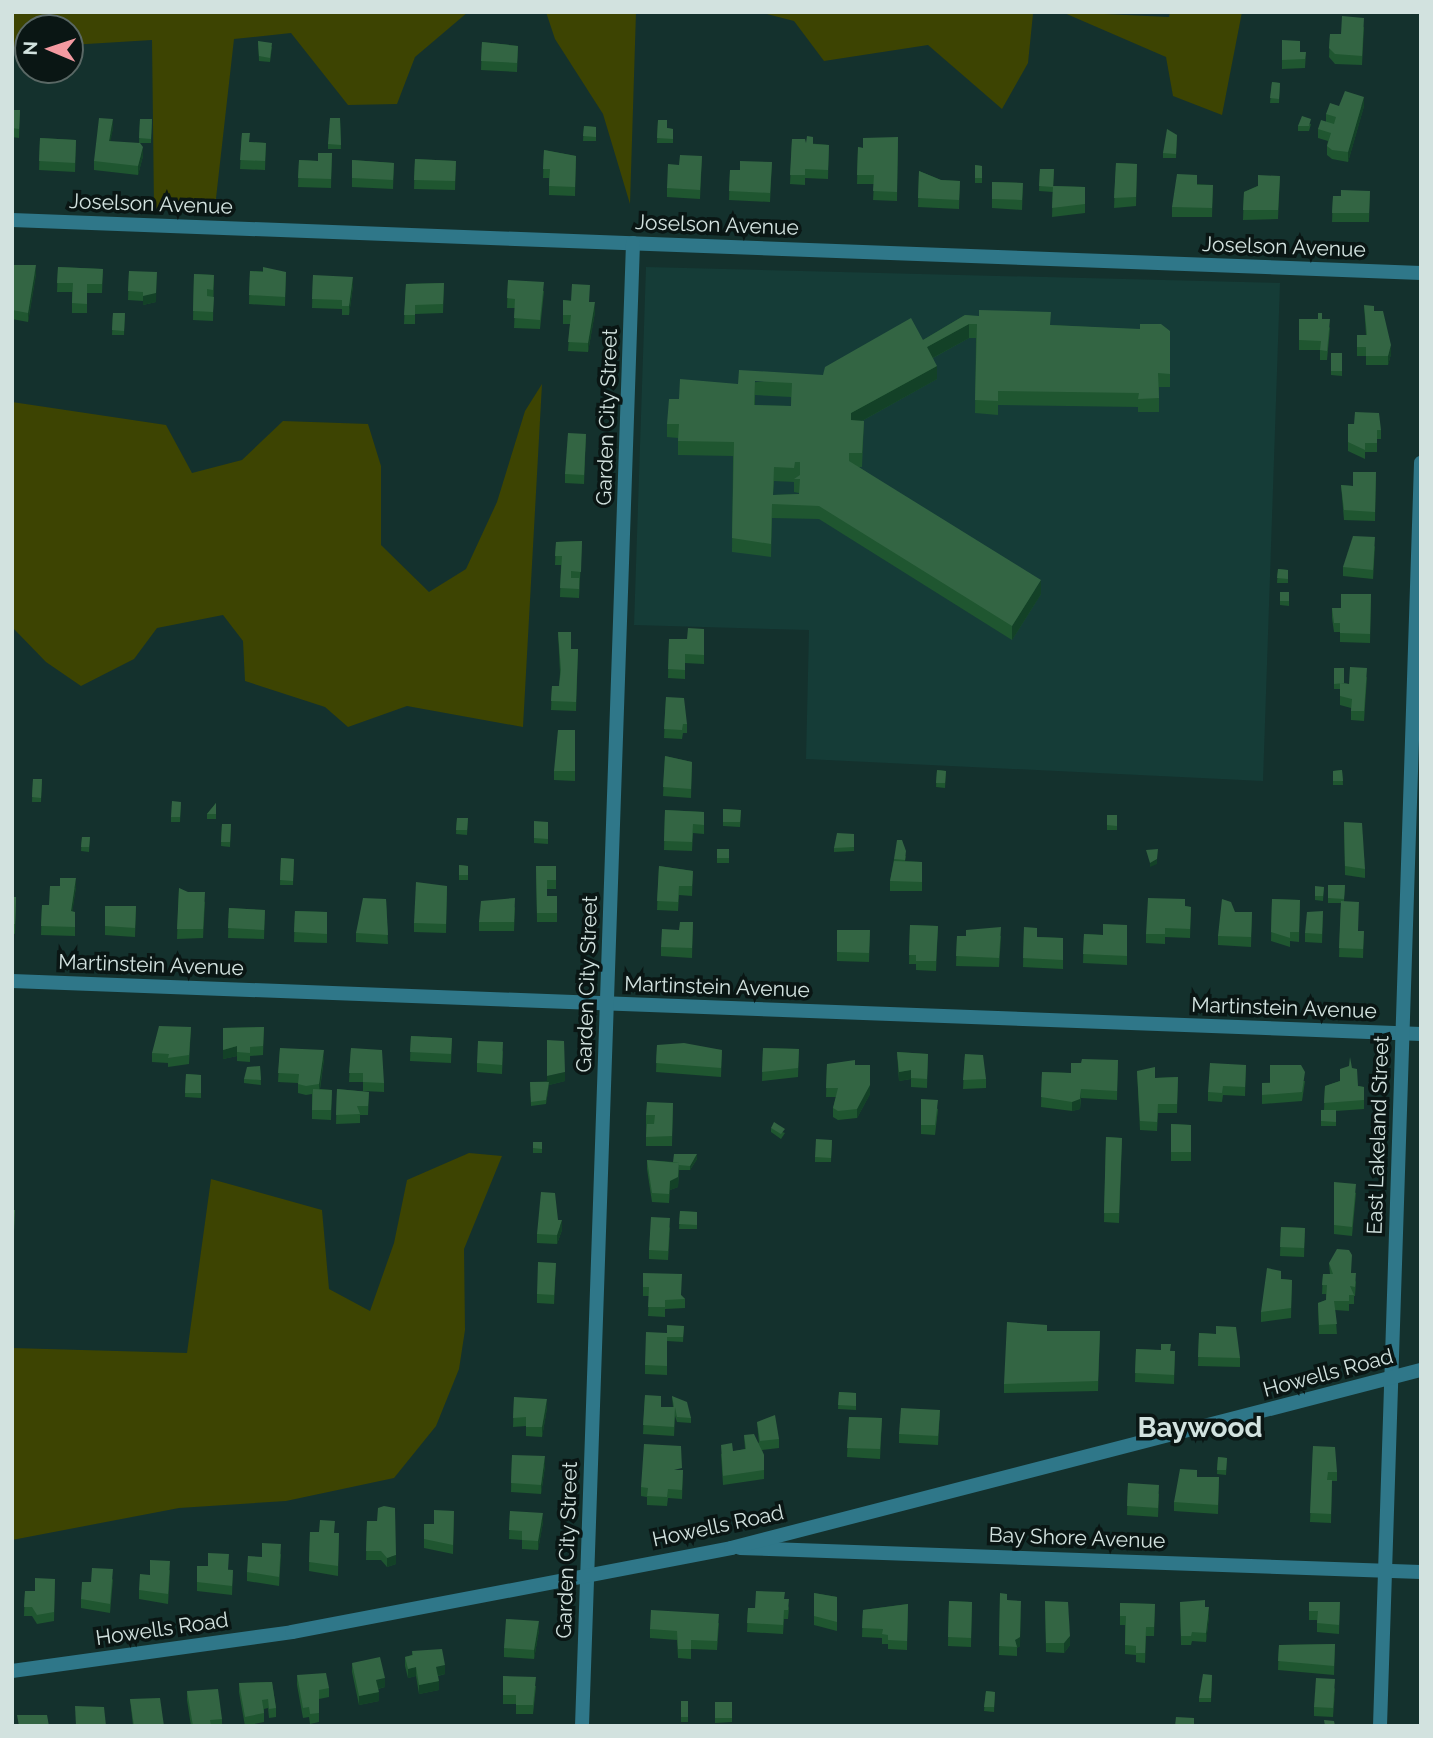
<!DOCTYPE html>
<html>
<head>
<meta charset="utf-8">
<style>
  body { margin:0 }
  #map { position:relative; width:1433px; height:1738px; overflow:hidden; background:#14312d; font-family:Raleway,sans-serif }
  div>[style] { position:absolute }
  .built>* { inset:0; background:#153c37 }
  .green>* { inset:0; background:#3d4402 }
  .minor>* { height:14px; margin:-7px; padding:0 7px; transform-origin:7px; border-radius:7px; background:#2f7789 }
  .tertiary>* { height:14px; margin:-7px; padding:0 7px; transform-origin:7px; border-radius:7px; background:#2f7789 }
  .wall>* { inset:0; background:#1f5630 }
  .shaded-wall>* { inset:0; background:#134127 }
  .building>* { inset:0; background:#336543 }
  span { translate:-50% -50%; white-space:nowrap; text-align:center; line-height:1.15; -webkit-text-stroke:7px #0a1614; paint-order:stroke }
  .street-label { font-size:21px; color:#d2e2df }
  .district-label { font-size:28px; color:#d2e2df; font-weight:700 }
  .frame { position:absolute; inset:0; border:14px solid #d2e2df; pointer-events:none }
  .north { position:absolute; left:14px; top:14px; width:70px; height:70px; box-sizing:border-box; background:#0a1614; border:2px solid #5a6865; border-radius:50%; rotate:272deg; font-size:19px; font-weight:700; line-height:28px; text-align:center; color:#d2e2df }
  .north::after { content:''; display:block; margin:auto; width:24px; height:32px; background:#f49aa1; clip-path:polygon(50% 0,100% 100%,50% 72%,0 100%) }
</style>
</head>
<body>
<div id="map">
  <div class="built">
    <i style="clip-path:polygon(646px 267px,1280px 283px,1263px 781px,806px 759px,809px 630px,634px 625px)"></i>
  </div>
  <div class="green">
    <i style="clip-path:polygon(12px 12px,468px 12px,415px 57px,397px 104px,348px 105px,291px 33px,234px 39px,214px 216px,154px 208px,152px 40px,70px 45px,70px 28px,28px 28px,28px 47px,12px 48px)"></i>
    <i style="clip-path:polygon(546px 12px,636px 12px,630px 204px,603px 114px,555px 39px)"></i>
    <i style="clip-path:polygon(759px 12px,1037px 12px,1033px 14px,1028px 63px,1002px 109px,928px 45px,824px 61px,794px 21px)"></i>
    <i style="clip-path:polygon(1062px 12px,1169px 17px,1170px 12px,1242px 12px,1222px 115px,1173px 96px,1166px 57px)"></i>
    <i style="clip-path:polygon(542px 384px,523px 727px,407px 706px,348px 727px,325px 707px,245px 681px,243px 641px,223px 615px,157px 628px,134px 659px,81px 686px,46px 662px,12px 627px,12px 402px,166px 425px,192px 473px,242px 460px,283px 421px,368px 424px,381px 466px,381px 545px,429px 592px,466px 569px,497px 502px,525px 411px)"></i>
    <i style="clip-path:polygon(469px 1153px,502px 1156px,464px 1249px,465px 1330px,459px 1369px,436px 1426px,394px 1478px,286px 1501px,179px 1508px,12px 1540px,12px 1348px,187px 1353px,211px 1179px,322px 1210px,329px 1289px,370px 1311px,394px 1243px,407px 1180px)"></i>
  </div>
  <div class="minor">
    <i style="left:12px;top:220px;width:1410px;rotate:2.15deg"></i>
    <i style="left:12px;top:981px;width:1410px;rotate:2.15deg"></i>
    <i style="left:740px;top:1548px;width:681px;rotate:2.02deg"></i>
    <i style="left:582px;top:1726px;width:1484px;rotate:-88.03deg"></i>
    <i style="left:1380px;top:1726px;width:1264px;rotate:-88.14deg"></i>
  </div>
  <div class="tertiary">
    <i style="left:12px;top:1671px;width:283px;rotate:-7.9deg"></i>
    <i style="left:292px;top:1632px;width:447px;rotate:-10.8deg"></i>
    <i style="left:731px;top:1548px;width:713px;rotate:-14.47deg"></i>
  </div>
  <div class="wall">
    <i style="clip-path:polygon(1364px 27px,1362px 65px,1335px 64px,1329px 57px,1330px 34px,1341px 34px)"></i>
    <i style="clip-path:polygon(1282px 40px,1300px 52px,1306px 52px,1305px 68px,1282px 69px)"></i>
    <i style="clip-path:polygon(258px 41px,272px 47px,270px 62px,259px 61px)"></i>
    <i style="clip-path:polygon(482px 42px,518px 46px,517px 72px,481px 70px)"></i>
    <i style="clip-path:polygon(1272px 82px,1280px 83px,1279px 103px,1270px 103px)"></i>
    <i style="clip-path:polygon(1339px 106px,1364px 106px,1348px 162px,1332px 159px,1327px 155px,1327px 146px,1328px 141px,1318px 138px,1318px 129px,1326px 122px,1326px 114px)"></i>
    <i style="clip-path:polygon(12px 110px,20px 110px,19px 138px,12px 137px)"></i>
    <i style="clip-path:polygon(340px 118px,341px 149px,328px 149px,328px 144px)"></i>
    <i style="clip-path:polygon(140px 119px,152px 119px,151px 143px,139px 143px)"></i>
    <i style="clip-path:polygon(658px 120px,667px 128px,673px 129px,673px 143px,657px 143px)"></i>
    <i style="clip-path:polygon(1311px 124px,1309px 131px,1298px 131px,1298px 126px)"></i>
    <i style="clip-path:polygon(584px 126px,596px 127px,596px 141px,583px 141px)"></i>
    <i style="clip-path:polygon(113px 128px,110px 141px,143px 156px,138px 175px,94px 170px,94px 161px)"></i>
    <i style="clip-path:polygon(242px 133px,249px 142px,266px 143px,265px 170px,240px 169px)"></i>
    <i style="clip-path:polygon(1177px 135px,1176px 158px,1163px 158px,1163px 153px)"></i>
    <i style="clip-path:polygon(898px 137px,897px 201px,873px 200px,874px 184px,857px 184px,858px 147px,863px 148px)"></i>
    <i style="clip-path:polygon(40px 138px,76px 140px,75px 172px,39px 170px)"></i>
    <i style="clip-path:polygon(792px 139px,806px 143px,829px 145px,828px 179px,805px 178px,805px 185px,790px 184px)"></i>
    <i style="clip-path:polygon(544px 150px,576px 156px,575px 196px,549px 195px,549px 178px,543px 178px)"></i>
    <i style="clip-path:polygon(332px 153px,331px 188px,298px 187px,299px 160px,318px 161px)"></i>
    <i style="clip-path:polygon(702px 156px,700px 199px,667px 197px,667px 188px)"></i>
    <i style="clip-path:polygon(415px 159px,456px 161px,455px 190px,414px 189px)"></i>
    <i style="clip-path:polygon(352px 160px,394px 163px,393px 189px,352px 187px)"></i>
    <i style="clip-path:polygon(772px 162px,770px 202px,729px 200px,730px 170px,740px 170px)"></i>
    <i style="clip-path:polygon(1116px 163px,1137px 164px,1136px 206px,1114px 208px)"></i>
    <i style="clip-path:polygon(975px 165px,982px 166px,982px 183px,975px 183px)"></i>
    <i style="clip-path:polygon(1040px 169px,1054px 169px,1053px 192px,1039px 191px)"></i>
    <i style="clip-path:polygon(919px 171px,941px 180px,960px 181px,959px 209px,918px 207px)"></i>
    <i style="clip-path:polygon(1280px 176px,1278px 219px,1243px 220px,1244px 192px)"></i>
    <i style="clip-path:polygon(992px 182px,1023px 183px,1022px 210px,992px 208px)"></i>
    <i style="clip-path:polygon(1197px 184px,1213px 185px,1212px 217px,1172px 217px,1172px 207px)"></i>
    <i style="clip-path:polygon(1053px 186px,1085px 187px,1085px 213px,1052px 217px)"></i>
    <i style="clip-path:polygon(1370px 191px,1369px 222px,1332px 222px,1333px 196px,1341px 196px)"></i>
    <i style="clip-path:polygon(12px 265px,36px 274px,28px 322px,12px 319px)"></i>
    <i style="clip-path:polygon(58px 267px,103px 269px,102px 293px,87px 293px,87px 313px,72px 313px,72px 292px,57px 292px)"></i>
    <i style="clip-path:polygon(129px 271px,156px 302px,143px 305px,143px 301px,128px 300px)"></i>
    <i style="clip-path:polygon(250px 271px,286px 272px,285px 306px,249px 304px)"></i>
    <i style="clip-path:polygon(194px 274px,214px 275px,213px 321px,193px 320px)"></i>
    <i style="clip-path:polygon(313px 275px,353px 286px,349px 315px,342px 315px,342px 309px,312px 308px)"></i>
    <i style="clip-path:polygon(508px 280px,544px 291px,540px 329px,514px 328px,515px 308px,507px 308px)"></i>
    <i style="clip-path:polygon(444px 283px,443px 313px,415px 314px,415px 324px,404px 324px,406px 284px)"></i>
    <i style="clip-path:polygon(563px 300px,590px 302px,595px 312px,588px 352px,568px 351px,570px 324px,563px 324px)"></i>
    <i style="clip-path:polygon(1364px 305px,1374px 311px,1391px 354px,1388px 365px,1366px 365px,1366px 356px,1357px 356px,1357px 335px,1366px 335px)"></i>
    <i style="clip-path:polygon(113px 313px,125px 313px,124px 335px,112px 335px)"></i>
    <i style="clip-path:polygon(evenodd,965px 315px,1051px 325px,1170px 331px,1170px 387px,1159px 387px,1159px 412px,1138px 412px,1138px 407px,998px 405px,998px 415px,975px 413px,976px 338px,969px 338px,933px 358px,937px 379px,862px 421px,864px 421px,862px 467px,859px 467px,1041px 594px,1012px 640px,819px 519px,772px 518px,771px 557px,732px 552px,733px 456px,678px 455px,678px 438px,667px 437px,667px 424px,679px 399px,738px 384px,823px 375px,923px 340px,965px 315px,755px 395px,791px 397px,791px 406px,755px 405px,755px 395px,965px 315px,774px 481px,794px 482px,794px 492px,799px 493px,799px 494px,773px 495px,774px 481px)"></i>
    <i style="clip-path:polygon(1299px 319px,1322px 319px,1330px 328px,1327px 360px,1320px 360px,1320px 350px,1299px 350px)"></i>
    <i style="clip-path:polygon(1331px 353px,1342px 353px,1342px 376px,1331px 375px)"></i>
    <i style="clip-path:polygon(1348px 424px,1381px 430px,1381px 439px,1377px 439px,1377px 452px,1365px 452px,1365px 459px,1348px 451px)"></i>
    <i style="clip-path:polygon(586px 434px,584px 484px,565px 483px,565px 474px)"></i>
    <i style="clip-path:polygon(1376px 472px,1375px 521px,1344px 520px,1341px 485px,1353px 486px)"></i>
    <i style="clip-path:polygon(582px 541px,579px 598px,560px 597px,561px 565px,555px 565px,556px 542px)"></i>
    <i style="clip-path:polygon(1375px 546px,1373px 579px,1343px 576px,1343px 567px)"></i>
    <i style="clip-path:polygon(1278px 569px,1288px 570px,1288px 583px,1277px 583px)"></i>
    <i style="clip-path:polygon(1280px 592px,1289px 592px,1289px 606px,1280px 605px)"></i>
    <i style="clip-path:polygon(1371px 594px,1370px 643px,1340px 642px,1340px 632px,1334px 632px,1332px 618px,1332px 608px,1341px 608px)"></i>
    <i style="clip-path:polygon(704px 629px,704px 664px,685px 663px,685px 679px,668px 678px,669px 639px,687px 639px)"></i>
    <i style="clip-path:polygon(558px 632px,571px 649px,578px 649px,576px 711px,551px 710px,552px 686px,559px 686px,560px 673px)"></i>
    <i style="clip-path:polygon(1334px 668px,1344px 683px,1349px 684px,1367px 677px,1364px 721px,1351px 720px,1351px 708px,1340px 705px,1340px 689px,1334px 689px)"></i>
    <i style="clip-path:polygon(666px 697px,687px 724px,687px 733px,683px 733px,682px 739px,664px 738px)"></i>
    <i style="clip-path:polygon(575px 730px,575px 781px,554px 780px,554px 771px)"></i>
    <i style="clip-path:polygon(665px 756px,692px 762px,691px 798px,663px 796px)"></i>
    <i style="clip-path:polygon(937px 770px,946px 771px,945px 788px,936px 787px)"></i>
    <i style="clip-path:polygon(1342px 770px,1343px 785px,1333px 785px,1333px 771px)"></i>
    <i style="clip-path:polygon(33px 779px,42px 779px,41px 802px,32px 802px)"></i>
    <i style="clip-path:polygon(181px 802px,180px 822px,171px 822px,171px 817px)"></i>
    <i style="clip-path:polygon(216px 803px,216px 819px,207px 819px,207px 814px)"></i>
    <i style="clip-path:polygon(723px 809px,741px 810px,740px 827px,723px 826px)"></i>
    <i style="clip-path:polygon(665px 810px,704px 812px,704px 834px,693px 833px,692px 851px,664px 850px)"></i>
    <i style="clip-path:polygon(1107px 815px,1117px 815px,1117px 830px,1107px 830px)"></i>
    <i style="clip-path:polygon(457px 818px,468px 818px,467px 835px,456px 834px)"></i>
    <i style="clip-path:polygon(548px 822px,548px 844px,534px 843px,534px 838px)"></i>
    <i style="clip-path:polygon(1344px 822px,1365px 869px,1365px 878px,1345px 875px)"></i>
    <i style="clip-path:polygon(222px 824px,231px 824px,230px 847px,221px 846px)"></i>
    <i style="clip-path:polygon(854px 834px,854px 851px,834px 852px,834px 848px)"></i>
    <i style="clip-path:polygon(82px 837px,90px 837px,89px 852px,81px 851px)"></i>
    <i style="clip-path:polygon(717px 849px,729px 849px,729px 863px,717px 863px)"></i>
    <i style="clip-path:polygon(906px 856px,905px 861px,922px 862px,922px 891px,890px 891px,890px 881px,894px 859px)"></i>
    <i style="clip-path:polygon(281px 858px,294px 859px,293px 885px,280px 885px)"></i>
    <i style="clip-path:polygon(459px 865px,468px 866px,468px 880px,459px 880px)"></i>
    <i style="clip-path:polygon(536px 866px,556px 866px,556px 889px,547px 889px,547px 896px,557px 896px,557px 922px,537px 922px)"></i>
    <i style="clip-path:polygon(659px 866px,693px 871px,692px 896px,679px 895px,678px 911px,657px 910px)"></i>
    <i style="clip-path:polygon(1328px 885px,1345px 885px,1344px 902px,1358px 931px,1364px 931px,1363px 958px,1339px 957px,1341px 903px,1328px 903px)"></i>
    <i style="clip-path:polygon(447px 886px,446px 933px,414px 932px,414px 923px)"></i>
    <i style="clip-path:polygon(76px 887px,72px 912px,75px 912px,75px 936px,41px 935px,42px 905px,49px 905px)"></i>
    <i style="clip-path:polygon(1324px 887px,1323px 901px,1315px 900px,1315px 896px)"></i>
    <i style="clip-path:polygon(179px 888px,205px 902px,203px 938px,177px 939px)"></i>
    <i style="clip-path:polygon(12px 897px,16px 897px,15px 934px,12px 933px)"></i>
    <i style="clip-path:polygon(386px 899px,388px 944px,356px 942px,356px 933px)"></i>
    <i style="clip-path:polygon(1272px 899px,1300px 900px,1299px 942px,1290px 941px,1290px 947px,1271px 941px)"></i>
    <i style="clip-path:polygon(105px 906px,136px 906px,135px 937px,105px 935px)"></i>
    <i style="clip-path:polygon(1185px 906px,1191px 907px,1190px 938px,1165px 937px,1165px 944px,1146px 943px,1146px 934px)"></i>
    <i style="clip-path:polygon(515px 907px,514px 931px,479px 931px,479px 922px)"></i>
    <i style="clip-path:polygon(229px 908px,265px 910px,264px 939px,228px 938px)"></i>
    <i style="clip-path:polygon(295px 911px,327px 912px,327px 943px,294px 942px)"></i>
    <i style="clip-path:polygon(1323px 911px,1322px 943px,1305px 942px,1305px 933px)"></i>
    <i style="clip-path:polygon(1235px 912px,1252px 912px,1251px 947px,1218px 945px,1218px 936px)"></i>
    <i style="clip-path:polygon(693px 922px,692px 958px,661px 956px,661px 947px)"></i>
    <i style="clip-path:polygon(910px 925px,938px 926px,936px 971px,916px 970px,916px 964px,909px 964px)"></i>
    <i style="clip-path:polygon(1127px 925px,1127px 965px,1083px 963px,1084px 934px,1103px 935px)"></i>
    <i style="clip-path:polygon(1024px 927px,1037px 937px,1063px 938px,1063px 969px,1023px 967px)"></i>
    <i style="clip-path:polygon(837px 930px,870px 930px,869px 962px,837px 961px)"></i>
    <i style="clip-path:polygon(957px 936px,1001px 936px,999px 967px,956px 966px)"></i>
    <i style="clip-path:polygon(191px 1027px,189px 1064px,168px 1067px,168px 1063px,152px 1062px,152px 1053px)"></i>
    <i style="clip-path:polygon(264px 1027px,263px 1055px,250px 1056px,250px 1062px,237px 1061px,237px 1056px,223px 1059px,223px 1028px)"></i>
    <i style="clip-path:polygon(411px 1036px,452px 1038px,451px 1063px,410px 1061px)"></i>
    <i style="clip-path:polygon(657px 1045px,722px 1050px,721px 1077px,656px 1072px)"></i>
    <i style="clip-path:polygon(280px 1048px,324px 1059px,320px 1089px,332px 1090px,331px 1120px,312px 1119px,312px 1094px,306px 1095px,298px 1093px,298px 1083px,278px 1082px)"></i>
    <i style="clip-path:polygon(351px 1048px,384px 1083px,384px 1092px,363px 1091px,363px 1082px,349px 1082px)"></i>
    <i style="clip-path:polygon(763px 1048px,799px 1049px,798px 1077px,762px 1081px)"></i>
    <i style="clip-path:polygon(503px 1051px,502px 1074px,477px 1072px,477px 1063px)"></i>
    <i style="clip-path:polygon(897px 1052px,928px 1054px,927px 1088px,911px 1087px,911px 1079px,899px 1081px)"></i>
    <i style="clip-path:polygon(965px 1054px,986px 1079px,986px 1088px,963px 1089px)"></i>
    <i style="clip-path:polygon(1118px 1060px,1117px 1100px,1081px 1098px,1080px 1109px,1072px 1111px,1041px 1107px,1042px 1072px,1071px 1073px,1081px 1063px)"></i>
    <i style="clip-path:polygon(827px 1064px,855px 1065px,870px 1094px,857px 1118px,838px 1120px,833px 1117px,833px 1108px,836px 1097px,826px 1097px)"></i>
    <i style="clip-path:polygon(1246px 1065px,1245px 1096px,1223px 1095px,1222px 1102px,1208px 1101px,1208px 1092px)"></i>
    <i style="clip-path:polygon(260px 1066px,261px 1085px,244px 1083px,244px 1079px)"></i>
    <i style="clip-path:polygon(1352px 1068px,1358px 1086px,1364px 1087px,1364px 1109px,1336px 1111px,1336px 1126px,1321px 1126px,1321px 1110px,1324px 1110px,1325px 1086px,1340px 1081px)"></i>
    <i style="clip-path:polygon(1137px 1071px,1155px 1078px,1178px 1077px,1177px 1113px,1158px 1113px,1157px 1131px,1140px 1130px)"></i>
    <i style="clip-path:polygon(186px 1074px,201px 1075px,201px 1098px,185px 1097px)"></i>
    <i style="clip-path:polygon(565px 1081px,549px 1085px,546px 1104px,531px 1106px,530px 1082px)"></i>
    <i style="clip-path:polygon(1305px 1081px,1302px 1101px,1262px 1104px,1262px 1083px)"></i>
    <i style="clip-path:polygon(337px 1089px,369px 1092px,368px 1115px,360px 1115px,360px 1123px,336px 1124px)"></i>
    <i style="clip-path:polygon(921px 1099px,938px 1109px,935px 1135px,921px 1134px)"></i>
    <i style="clip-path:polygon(673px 1103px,672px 1146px,646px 1146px,646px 1115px)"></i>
    <i style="clip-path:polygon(1171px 1124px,1191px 1125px,1191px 1161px,1171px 1161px)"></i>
    <i style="clip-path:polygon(771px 1128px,785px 1133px,781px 1139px,771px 1132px)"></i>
    <i style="clip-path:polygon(1106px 1137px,1122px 1138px,1119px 1223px,1104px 1222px)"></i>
    <i style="clip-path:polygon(832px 1140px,831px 1162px,815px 1162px,815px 1157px)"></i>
    <i style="clip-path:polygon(533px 1142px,542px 1142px,542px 1153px,533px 1153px)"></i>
    <i style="clip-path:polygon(697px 1159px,690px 1170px,679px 1170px,678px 1187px,670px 1190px,669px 1203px,652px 1202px,647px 1169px,647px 1160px,673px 1162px)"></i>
    <i style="clip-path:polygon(1334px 1182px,1356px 1193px,1352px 1236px,1334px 1234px)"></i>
    <i style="clip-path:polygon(680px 1211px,697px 1212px,697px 1229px,679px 1229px)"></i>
    <i style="clip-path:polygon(558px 1220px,562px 1230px,557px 1244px,537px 1243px,537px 1234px)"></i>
    <i style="clip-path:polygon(670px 1227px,668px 1260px,649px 1259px,649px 1250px)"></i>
    <i style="clip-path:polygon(1281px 1227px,1305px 1228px,1304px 1257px,1280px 1256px)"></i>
    <i style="clip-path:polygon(556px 1263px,554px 1304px,537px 1303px,537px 1294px)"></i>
    <i style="clip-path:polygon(1329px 1263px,1351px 1273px,1356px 1282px,1355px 1296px,1354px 1296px,1354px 1304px,1349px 1304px,1349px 1311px,1335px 1310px,1337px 1334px,1319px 1334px,1318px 1303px,1326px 1300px,1326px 1294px,1322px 1294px,1323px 1274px,1330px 1274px)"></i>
    <i style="clip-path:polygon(643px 1273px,681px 1295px,685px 1299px,685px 1308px,665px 1309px,665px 1317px,648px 1316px,649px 1296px,643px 1296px)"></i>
    <i style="clip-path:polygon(1281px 1279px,1292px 1280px,1291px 1318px,1261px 1322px,1261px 1312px)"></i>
    <i style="clip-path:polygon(684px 1326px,683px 1342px,667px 1341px,667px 1375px,645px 1374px,645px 1365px,667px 1333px)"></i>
    <i style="clip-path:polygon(1047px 1331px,1100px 1331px,1098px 1391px,1004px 1393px,1004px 1384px)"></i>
    <i style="clip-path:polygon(1199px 1333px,1216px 1334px,1240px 1358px,1240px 1367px,1198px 1366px)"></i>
    <i style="clip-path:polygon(1136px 1349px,1175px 1351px,1174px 1384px,1135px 1382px)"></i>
    <i style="clip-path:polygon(839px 1392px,856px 1393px,856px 1410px,838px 1409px)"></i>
    <i style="clip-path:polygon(645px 1395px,661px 1407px,673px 1407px,672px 1396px,691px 1418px,691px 1423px,677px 1422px,675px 1416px,674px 1436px,643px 1434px)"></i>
    <i style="clip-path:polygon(514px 1397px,547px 1408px,542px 1437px,526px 1436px,526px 1426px,513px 1427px)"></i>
    <i style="clip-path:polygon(940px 1410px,938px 1445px,899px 1443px,899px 1434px)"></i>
    <i style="clip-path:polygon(849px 1417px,882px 1418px,880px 1459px,847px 1457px)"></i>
    <i style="clip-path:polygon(757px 1422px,779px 1439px,779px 1448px,762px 1450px,764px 1455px,764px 1479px,723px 1485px,721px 1454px,745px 1449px,744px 1435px,759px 1443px)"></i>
    <i style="clip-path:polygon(1313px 1446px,1337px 1472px,1337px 1481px,1332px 1481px,1331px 1523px,1310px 1522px)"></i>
    <i style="clip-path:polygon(512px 1455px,545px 1466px,541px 1494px,511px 1492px)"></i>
    <i style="clip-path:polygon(1218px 1457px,1227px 1458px,1226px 1475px,1217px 1474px)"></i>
    <i style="clip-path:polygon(683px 1470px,682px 1499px,668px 1498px,667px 1506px,647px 1505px,647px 1497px,641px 1496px,641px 1487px)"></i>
    <i style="clip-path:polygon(1197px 1477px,1219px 1477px,1218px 1514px,1174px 1511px,1174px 1502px)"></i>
    <i style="clip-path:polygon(1128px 1483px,1159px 1494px,1158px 1517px,1127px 1515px)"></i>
    <i style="clip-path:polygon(454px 1511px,453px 1554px,424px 1548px,424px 1524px,434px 1524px)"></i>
    <i style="clip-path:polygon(510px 1511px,543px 1522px,538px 1550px,522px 1549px,522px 1540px,509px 1539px)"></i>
    <i style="clip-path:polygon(367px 1521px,396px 1564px,387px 1567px,381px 1560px,366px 1560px)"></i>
    <i style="clip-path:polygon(310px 1532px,339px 1533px,338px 1576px,309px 1571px)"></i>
    <i style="clip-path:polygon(281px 1554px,279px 1586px,247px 1581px,247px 1572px,262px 1557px)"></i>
    <i style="clip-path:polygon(197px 1566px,233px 1570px,232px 1595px,197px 1591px)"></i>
    <i style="clip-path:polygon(170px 1570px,168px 1604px,139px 1599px,139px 1590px,150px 1575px)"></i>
    <i style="clip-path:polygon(55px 1579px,54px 1621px,37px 1624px,32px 1616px,24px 1616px,25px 1591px,35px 1591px)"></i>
    <i style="clip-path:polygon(113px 1579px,110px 1613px,81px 1608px,81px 1599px)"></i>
    <i style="clip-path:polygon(814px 1593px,837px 1597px,837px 1631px,814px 1625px)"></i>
    <i style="clip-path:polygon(1000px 1593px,1007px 1600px,1020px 1646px,1017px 1648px,1017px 1656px,999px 1655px)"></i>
    <i style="clip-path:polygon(785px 1599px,789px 1608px,788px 1619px,784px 1619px,783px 1634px,747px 1632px,748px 1608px,755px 1608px)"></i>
    <i style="clip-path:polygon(949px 1601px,972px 1602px,971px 1647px,948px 1646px)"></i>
    <i style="clip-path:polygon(1045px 1601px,1070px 1645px,1064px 1653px,1046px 1652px)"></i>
    <i style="clip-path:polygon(1180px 1602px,1205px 1607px,1209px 1616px,1206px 1642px,1192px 1641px,1191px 1645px,1181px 1645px)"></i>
    <i style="clip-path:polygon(1309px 1602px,1340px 1602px,1339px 1634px,1317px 1632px,1317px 1620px,1309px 1620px)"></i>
    <i style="clip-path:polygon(1120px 1603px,1155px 1604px,1154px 1636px,1146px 1636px,1145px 1663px,1136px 1662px,1136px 1655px,1125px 1654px,1125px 1625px,1120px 1625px)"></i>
    <i style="clip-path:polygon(908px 1604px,907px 1650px,888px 1649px,888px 1644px,882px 1644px,882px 1638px,862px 1637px,863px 1610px)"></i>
    <i style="clip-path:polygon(719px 1623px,717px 1650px,691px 1649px,691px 1659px,678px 1658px,677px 1640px,650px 1638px,650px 1629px)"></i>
    <i style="clip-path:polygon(539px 1630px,534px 1659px,504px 1657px,504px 1648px)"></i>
    <i style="clip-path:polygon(1335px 1644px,1334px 1675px,1278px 1670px,1279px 1645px)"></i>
    <i style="clip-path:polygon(412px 1651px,445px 1674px,438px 1676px,439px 1690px,419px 1694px,416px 1676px,408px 1678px,405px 1666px,405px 1657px,412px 1655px)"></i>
    <i style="clip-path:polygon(352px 1663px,385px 1687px,378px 1689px,379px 1701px,359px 1705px,352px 1672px)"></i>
    <i style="clip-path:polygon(297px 1675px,329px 1688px,329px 1697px,319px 1699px,319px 1722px,310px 1724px,309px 1717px,303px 1718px,297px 1685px)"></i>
    <i style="clip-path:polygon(1212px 1675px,1211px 1702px,1199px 1702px,1199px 1698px)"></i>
    <i style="clip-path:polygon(503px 1676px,536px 1686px,533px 1714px,516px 1714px,516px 1704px,503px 1704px)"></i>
    <i style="clip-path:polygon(272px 1682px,276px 1708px,276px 1717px,269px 1718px,268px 1708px,264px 1709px,264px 1722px,245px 1726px,239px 1692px,239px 1683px)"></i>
    <i style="clip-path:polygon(1335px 1688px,1333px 1717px,1314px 1716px,1314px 1707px)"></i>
    <i style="clip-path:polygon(187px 1691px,222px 1719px,222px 1726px,191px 1726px,187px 1700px)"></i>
    <i style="clip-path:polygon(986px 1691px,995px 1692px,994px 1712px,984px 1711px)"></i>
    <i style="clip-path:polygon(130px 1699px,164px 1726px,133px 1726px)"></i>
    <i style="clip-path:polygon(681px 1701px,688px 1701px,688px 1722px,681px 1722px)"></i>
    <i style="clip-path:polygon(715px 1702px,732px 1702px,732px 1722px,715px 1723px)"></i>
  </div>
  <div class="shaded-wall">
    <i style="clip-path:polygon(1364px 97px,1364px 106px,1348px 162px,1348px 152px)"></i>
    <i style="clip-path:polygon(113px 119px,113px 128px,109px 150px,109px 141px)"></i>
    <i style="clip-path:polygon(143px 147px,143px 156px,138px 175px,138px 166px)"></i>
    <i style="clip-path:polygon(36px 265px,36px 274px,28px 322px,28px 313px)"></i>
    <i style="clip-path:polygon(157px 272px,156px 302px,143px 305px,143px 296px)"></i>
    <i style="clip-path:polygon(353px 277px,353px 286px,349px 315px,349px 306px)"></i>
    <i style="clip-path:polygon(595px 302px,595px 312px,588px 352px,588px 343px)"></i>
    <i style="clip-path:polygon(969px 324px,969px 338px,927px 361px,927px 347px)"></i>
    <i style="clip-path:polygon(1391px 345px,1391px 354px,1388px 365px,1388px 356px)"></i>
    <i style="clip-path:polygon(937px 366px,937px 379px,851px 427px,851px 413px)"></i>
    <i style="clip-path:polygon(1041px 580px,1041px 594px,1012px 640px,1012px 626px)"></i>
    <i style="clip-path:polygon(1157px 859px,1157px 864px,1150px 867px,1150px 863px)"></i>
    <i style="clip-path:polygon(76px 878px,76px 887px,71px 921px,71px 911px)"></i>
    <i style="clip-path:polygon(237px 1046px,237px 1056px,223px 1059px,223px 1050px)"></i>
    <i style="clip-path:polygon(324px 1050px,324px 1059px,319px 1093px,319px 1084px)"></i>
    <i style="clip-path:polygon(870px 1065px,870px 1094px,857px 1118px,857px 1109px)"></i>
    <i style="clip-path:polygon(911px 1070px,911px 1079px,899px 1081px,899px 1072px)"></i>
    <i style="clip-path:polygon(565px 1072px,565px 1081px,549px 1085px,546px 1104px,547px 1076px)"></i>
    <i style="clip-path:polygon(1081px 1089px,1080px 1109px,1072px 1111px,1072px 1102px)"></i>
    <i style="clip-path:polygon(697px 1154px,697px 1159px,690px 1170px,690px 1166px)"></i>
    <i style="clip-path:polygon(679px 1163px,678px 1187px,670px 1190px,669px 1203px,670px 1181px)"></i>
    <i style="clip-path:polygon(562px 1220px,562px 1230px,557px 1244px,557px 1235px)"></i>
    <i style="clip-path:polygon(547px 1399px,547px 1408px,542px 1437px,542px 1427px)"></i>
    <i style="clip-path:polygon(545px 1456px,545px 1466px,541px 1494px,541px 1485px)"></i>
    <i style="clip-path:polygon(543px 1513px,543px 1522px,538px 1550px,538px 1541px)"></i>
    <i style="clip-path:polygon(396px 1555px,396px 1564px,387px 1567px,387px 1558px)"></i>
    <i style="clip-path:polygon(1209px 1607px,1209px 1616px,1206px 1642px,1206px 1633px)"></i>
    <i style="clip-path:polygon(1021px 1610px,1020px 1646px,1017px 1648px,1015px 1640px)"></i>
    <i style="clip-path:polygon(539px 1621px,539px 1630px,534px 1659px,534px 1650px)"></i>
    <i style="clip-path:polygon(1070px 1636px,1070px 1645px,1064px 1653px,1064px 1643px)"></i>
    <i style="clip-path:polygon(445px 1665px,445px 1674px,436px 1676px,436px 1667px)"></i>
    <i style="clip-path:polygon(416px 1667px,416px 1676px,408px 1678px,408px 1669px)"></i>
    <i style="clip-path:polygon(385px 1678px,385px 1687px,376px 1689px,376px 1680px)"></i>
    <i style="clip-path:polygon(439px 1681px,439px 1690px,419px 1694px,419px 1685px)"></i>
    <i style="clip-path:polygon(379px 1692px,379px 1701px,359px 1705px,359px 1696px)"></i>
  </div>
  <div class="building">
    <i style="clip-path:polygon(1342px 16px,1364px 18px,1362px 56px,1335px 54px,1329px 48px,1330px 34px,1341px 34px)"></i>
    <i style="clip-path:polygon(1282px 40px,1300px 41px,1300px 52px,1306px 52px,1305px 59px,1282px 60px)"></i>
    <i style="clip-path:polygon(258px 41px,272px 43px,270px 58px,259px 56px)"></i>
    <i style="clip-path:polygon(482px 42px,518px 46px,517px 63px,481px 61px)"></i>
    <i style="clip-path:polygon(1272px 82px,1280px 83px,1279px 99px,1270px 98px)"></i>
    <i style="clip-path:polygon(1345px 91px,1364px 97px,1348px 152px,1332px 150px,1327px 146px,1331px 133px,1318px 129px,1321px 120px,1334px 124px,1336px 117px,1326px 114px,1330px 103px,1339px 106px)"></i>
    <i style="clip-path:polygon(12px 110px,20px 110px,19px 129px,12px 128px)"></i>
    <i style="clip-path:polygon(1302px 116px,1311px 119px,1309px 126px,1298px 126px)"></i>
    <i style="clip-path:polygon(99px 118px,113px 119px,109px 141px,140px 143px,143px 147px,138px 166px,94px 161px)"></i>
    <i style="clip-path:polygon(330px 118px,340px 118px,341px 145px,328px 144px)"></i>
    <i style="clip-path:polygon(140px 119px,152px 119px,151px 139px,139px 138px)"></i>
    <i style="clip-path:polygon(658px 120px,667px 120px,667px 128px,673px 129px,673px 139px,657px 138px)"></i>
    <i style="clip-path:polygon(584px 126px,596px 127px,596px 137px,583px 136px)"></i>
    <i style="clip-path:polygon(1167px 129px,1177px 135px,1176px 154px,1163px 153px)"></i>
    <i style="clip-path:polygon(242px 133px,250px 133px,249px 142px,266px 143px,265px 161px,240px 160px)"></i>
    <i style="clip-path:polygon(807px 136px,813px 137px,813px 144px,829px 145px,828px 170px,805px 169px,805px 175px,790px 175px,792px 139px,805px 139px,806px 143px)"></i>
    <i style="clip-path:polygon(898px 137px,897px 192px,873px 191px,874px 175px,857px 175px,858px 147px,863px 148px,863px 138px)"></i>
    <i style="clip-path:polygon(40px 138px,76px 140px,75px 163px,39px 161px)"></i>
    <i style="clip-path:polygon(544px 150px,576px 156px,575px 187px,549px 186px,550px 169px,543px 169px)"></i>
    <i style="clip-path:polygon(318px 153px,332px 153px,331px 179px,298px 178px,299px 160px,318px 161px)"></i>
    <i style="clip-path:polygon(680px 155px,702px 156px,700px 190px,667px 188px,668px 164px,679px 165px)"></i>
    <i style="clip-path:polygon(415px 159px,456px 161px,455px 181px,414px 180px)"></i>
    <i style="clip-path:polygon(352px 160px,394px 163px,393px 180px,352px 178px)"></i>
    <i style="clip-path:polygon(740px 161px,772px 162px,770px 193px,729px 191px,730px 170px,740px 170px)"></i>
    <i style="clip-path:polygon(1116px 163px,1137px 164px,1136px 197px,1114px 198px)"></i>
    <i style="clip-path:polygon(975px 165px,982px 166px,982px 178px,975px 178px)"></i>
    <i style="clip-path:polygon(1040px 169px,1054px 169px,1053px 187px,1039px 186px)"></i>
    <i style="clip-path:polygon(919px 171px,941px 180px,960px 181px,959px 200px,918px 198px)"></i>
    <i style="clip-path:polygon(1177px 174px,1197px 175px,1197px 185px,1213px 185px,1212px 208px,1172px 207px)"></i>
    <i style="clip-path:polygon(1258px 175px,1280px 176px,1278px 210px,1243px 210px,1244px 192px,1258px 186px)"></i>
    <i style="clip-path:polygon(992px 182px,1023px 183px,1022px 200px,992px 199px)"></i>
    <i style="clip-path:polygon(1053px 186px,1085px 187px,1085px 204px,1052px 208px)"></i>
    <i style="clip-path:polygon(1341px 190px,1370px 191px,1369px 213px,1332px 213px,1333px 196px,1341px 196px)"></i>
    <i style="clip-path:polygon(12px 265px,36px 265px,28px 313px,12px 310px)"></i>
    <i style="clip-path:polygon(58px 267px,103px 269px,102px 284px,87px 284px,87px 304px,72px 303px,73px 283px,57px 283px)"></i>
    <i style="clip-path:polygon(263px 267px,286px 272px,285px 297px,249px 295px,250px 271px,263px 272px)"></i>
    <i style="clip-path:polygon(129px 271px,157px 272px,156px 293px,143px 296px,143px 292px,128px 291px)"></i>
    <i style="clip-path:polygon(194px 274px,214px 275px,213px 290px,207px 289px,207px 296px,214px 297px,213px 312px,193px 311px)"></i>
    <i style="clip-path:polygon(313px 275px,353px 277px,349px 306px,342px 306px,342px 300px,312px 299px)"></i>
    <i style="clip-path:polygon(508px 280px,544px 282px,540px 320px,514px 318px,515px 299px,507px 298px)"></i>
    <i style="clip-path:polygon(444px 283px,443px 304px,415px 305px,415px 315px,404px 315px,406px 284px)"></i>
    <i style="clip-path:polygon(572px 284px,590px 285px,589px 302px,595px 302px,588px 343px,568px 342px,571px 315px,563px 315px,563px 300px,571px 301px)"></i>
    <i style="clip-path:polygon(1364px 305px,1374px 306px,1374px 311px,1383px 311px,1391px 345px,1388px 356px,1366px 356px,1366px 347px,1357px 347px,1357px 335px,1367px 335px)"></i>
    <i style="clip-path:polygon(evenodd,979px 310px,1051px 312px,1050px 325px,1140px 329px,1140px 324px,1161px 324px,1170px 331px,1170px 374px,1158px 373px,1159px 398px,1138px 399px,1139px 393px,998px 391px,998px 401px,975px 400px,977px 324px,969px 324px,927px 347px,937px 366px,851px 413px,851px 420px,864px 421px,862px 453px,849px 453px,849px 461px,1041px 580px,1012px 626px,819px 506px,772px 504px,771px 544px,732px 538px,734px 442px,678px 441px,679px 424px,667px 424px,669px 399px,679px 399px,680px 379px,738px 384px,739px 370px,823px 375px,825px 367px,911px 318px,923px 340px,965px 315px,979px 316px,979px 310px,755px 381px,792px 383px,791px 406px,754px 405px,755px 381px,979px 310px,795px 462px,800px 462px,800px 475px,794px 479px,800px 479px,799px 494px,773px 495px,774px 467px,794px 468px,795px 462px)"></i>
    <i style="clip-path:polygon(113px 313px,125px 313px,124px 331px,112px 330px)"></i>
    <i style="clip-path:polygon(1318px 313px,1322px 313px,1322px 319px,1330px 319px,1327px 351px,1320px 350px,1321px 341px,1299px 340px,1299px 319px,1318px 319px)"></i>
    <i style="clip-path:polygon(1331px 353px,1342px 353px,1342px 371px,1331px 371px)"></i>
    <i style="clip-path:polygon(1355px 412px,1379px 413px,1381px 430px,1377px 430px,1377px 443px,1365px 443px,1365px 450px,1348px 442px,1348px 424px,1354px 424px)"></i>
    <i style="clip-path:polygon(568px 433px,586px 434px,584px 475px,565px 474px)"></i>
    <i style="clip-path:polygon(1353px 472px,1376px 472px,1375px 512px,1344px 510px,1341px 485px,1353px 486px)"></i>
    <i style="clip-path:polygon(1353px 536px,1375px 537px,1373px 570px,1343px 567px)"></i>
    <i style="clip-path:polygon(582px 541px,581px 572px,571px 571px,571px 578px,579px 578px,579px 589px,560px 588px,562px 556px,555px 556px,556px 542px)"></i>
    <i style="clip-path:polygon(1278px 569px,1288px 570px,1288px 579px,1277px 578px)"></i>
    <i style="clip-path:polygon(1280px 592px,1289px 592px,1289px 601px,1280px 601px)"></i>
    <i style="clip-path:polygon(1341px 594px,1371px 594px,1370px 634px,1340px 633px,1340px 623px,1334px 623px,1332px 608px,1341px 608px)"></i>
    <i style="clip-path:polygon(688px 628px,704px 629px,704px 655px,685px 654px,685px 670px,668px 669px,669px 639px,687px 639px)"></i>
    <i style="clip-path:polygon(558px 632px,571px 632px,571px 649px,578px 649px,576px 702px,551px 701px,552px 686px,559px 686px,561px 670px)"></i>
    <i style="clip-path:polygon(1350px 667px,1367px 668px,1364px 711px,1351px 711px,1352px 699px,1340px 696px,1340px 683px,1349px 684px)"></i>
    <i style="clip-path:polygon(1334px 668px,1344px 668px,1344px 683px,1334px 684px)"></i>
    <i style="clip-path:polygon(666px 697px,684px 698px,687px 724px,683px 724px,682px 730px,664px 729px)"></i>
    <i style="clip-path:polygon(558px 730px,575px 730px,575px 771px,554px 771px)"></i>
    <i style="clip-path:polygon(665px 756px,692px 762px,691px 789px,663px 787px)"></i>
    <i style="clip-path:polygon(937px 770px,946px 771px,945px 783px,936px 783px)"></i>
    <i style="clip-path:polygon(1342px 770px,1343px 781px,1333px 781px,1333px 771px)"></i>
    <i style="clip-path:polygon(33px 779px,42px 779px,41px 798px,32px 797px)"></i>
    <i style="clip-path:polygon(172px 801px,181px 802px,180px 817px,171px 817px)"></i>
    <i style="clip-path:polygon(216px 803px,216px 814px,207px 814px)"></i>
    <i style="clip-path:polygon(723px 809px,741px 810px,740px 822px,723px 822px)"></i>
    <i style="clip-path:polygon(665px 810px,704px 812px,704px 825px,693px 824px,692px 842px,664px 841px)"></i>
    <i style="clip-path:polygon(1107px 815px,1117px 815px,1117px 826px,1107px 825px)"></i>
    <i style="clip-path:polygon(457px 818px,468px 818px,467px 830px,456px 830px)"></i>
    <i style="clip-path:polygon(534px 821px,548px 822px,548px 839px,534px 838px)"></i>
    <i style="clip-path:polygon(1344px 822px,1362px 823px,1365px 869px,1345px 866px)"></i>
    <i style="clip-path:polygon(222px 824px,231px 824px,230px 842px,221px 842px)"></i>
    <i style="clip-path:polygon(837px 833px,854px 834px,854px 847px,834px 848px)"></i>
    <i style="clip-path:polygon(82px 837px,90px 837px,89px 847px,81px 847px)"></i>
    <i style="clip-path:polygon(897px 840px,902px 840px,906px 851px,905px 860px,894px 859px)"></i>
    <i style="clip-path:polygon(717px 849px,729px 849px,729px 858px,717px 858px)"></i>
    <i style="clip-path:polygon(1158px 849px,1157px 859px,1150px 863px,1146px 850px)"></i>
    <i style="clip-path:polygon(281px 858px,294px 859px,293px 881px,280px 880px)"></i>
    <i style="clip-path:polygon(894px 861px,922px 862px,922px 882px,890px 881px)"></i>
    <i style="clip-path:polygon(459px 865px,468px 866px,468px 875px,459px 875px)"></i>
    <i style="clip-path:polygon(536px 866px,556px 866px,556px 880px,547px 880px,547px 896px,557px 896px,557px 913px,537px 913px)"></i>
    <i style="clip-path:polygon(659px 866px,693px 871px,692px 886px,679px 886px,678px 902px,657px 901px)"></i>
    <i style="clip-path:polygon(60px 878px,76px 878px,71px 911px,75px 912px,75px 927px,41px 926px,42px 905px,49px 905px,50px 886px,60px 886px)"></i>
    <i style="clip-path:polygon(416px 882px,447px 886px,446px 924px,414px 923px)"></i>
    <i style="clip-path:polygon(1328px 885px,1345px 885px,1344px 899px,1328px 898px)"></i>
    <i style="clip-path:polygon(1315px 886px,1324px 887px,1323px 896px,1315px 896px)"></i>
    <i style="clip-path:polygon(179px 888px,188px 892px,205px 892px,203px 929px,177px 929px)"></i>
    <i style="clip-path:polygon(12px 897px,16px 897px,15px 924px,12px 924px)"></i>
    <i style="clip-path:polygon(363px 898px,386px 899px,388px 935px,356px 933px)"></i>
    <i style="clip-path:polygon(515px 898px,514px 922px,479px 922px,481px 901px)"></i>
    <i style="clip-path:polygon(1148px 898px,1185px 899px,1185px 906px,1191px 907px,1190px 929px,1165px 928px,1165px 934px,1146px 934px)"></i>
    <i style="clip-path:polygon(1222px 899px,1231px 902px,1235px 912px,1252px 912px,1251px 937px,1218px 936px)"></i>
    <i style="clip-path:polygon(1272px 899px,1300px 900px,1299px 932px,1290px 932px,1290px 938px,1271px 932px)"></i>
    <i style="clip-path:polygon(1341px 901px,1359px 902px,1358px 931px,1364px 931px,1363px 949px,1339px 948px)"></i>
    <i style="clip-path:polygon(105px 906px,136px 906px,135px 928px,105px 926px)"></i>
    <i style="clip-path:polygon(229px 908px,265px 910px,264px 930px,228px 928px)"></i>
    <i style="clip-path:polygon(295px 911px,327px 912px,327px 934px,294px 932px)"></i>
    <i style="clip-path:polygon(1323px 911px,1322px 934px,1305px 933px,1307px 912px)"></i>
    <i style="clip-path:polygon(680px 922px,693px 922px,692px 948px,661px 947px,662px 929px,679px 930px)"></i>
    <i style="clip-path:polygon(1103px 924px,1127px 925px,1127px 956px,1083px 954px,1084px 934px,1103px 935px)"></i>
    <i style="clip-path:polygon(910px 925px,938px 926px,936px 961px,916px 961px,916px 955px,909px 955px)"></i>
    <i style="clip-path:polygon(1001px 927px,999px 958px,956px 956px,957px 936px,966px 936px,966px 930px)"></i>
    <i style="clip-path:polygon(1024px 927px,1037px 928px,1037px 937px,1063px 938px,1063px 960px,1023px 958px)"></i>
    <i style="clip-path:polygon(837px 930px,870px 930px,869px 953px,837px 952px)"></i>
    <i style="clip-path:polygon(159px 1026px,191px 1027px,189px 1055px,168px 1058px,169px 1054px,152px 1053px)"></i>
    <i style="clip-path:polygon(264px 1027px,263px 1046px,250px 1047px,250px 1053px,237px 1052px,237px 1046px,223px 1050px,223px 1028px)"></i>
    <i style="clip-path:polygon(411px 1036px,452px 1038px,451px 1054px,410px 1052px)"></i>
    <i style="clip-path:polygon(547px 1040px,564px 1041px,565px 1072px,547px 1076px)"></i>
    <i style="clip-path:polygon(478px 1041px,503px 1042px,502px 1065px,477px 1063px)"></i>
    <i style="clip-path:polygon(684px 1043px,722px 1050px,721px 1068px,656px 1063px,657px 1045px)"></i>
    <i style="clip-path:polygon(280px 1048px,324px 1050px,319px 1084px,306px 1086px,298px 1084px,299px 1074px,278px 1073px)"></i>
    <i style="clip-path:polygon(351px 1048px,382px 1050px,384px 1083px,363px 1082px,363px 1073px,349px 1073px)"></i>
    <i style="clip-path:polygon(763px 1048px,799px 1049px,798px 1068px,762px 1072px)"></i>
    <i style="clip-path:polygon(897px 1052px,928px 1054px,927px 1079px,911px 1078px,911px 1070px,899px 1072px)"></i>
    <i style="clip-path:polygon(965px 1054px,983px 1055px,986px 1079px,963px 1080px)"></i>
    <i style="clip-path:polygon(1350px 1057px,1352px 1068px,1357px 1069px,1358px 1086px,1364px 1087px,1364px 1100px,1324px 1103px,1325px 1086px,1340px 1081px,1340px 1069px,1349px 1066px)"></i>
    <i style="clip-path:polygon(1082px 1059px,1118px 1060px,1117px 1091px,1081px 1089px,1080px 1099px,1072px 1102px,1041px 1097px,1042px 1072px,1071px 1073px,1071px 1063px,1081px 1063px)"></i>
    <i style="clip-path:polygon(855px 1060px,855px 1065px,870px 1065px,870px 1085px,857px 1109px,838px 1111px,833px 1108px,838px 1088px,826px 1088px,827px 1064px)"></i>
    <i style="clip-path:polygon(1210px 1063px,1246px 1065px,1245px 1087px,1223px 1086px,1222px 1093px,1208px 1092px)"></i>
    <i style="clip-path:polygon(1270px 1065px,1301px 1065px,1305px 1072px,1302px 1092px,1262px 1095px,1262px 1083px,1270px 1083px)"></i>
    <i style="clip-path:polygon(260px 1066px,261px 1080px,244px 1079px,247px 1067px)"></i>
    <i style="clip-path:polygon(1155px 1067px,1155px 1078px,1178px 1077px,1177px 1104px,1158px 1104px,1157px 1122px,1140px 1121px,1137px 1071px)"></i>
    <i style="clip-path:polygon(186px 1074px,201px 1075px,201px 1093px,185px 1093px)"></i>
    <i style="clip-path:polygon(530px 1082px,549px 1082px,546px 1100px,531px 1102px)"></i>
    <i style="clip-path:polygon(313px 1089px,332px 1090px,331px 1110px,312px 1110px)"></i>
    <i style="clip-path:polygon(337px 1089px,369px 1092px,368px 1106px,357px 1106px,360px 1114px,336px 1115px)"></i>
    <i style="clip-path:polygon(921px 1099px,938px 1100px,935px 1125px,921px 1125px)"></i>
    <i style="clip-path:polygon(647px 1102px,673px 1103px,672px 1136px,646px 1137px,647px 1124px,654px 1124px,655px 1115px,646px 1115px)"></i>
    <i style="clip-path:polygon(1321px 1110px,1336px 1110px,1336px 1122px,1321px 1121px)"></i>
    <i style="clip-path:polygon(774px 1122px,785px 1129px,781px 1134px,771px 1128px)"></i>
    <i style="clip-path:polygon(1171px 1124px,1191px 1125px,1191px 1152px,1171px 1152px)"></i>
    <i style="clip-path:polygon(1106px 1137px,1122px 1138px,1119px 1213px,1104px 1213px)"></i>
    <i style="clip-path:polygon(816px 1139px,832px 1140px,831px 1158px,815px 1157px)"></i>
    <i style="clip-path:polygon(533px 1142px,542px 1142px,542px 1149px,533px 1148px)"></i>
    <i style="clip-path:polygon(674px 1154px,697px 1154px,690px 1166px,679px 1165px,679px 1163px,673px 1162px)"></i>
    <i style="clip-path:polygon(647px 1160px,679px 1163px,678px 1177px,670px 1181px,669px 1194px,652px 1193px)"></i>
    <i style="clip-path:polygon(1334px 1182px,1356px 1184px,1352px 1227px,1334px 1225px)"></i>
    <i style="clip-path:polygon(541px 1192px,555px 1193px,558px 1220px,562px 1220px,557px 1235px,537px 1234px)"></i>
    <i style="clip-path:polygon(12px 1210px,15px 1210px,14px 1232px,12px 1232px)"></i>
    <i style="clip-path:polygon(680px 1211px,697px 1212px,697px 1225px,679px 1224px)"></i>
    <i style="clip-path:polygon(651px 1217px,670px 1218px,668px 1251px,649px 1250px)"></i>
    <i style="clip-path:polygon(1281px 1227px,1305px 1228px,1304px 1248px,1280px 1247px)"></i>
    <i style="clip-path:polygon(1337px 1249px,1349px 1250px,1352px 1255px,1351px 1273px,1356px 1273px,1355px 1287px,1350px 1286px,1354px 1295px,1349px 1295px,1349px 1301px,1334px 1301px,1337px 1324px,1319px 1325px,1318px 1303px,1326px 1300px,1327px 1285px,1322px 1285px,1323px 1274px,1333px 1274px,1329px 1263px)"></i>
    <i style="clip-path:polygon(538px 1262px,556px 1263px,554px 1295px,537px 1294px)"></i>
    <i style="clip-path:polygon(1267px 1268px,1281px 1271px,1281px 1279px,1292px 1280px,1291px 1308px,1261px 1312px)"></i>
    <i style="clip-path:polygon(643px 1273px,682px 1274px,681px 1295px,685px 1299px,665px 1300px,665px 1307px,648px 1307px,649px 1287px,643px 1287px)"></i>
    <i style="clip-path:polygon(1007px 1322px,1047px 1325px,1047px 1331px,1100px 1331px,1098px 1381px,1004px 1384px)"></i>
    <i style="clip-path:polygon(667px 1325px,684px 1326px,683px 1337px,667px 1337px)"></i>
    <i style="clip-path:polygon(1216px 1326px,1236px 1327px,1240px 1358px,1198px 1357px,1199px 1333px,1216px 1334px)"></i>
    <i style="clip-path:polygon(646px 1332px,667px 1333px,667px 1366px,645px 1365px)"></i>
    <i style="clip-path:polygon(1161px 1344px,1171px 1344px,1170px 1351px,1175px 1351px,1174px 1375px,1135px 1373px,1136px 1349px,1161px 1350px)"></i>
    <i style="clip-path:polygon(839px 1392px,856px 1393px,856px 1406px,838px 1405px)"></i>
    <i style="clip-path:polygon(645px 1395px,661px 1396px,661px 1407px,675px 1407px,674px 1427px,643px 1425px)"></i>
    <i style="clip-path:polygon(672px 1396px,687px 1402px,691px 1418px,677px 1417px,675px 1407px,674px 1407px)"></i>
    <i style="clip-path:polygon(514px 1397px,547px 1399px,542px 1427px,526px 1427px,526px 1417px,513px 1418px)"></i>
    <i style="clip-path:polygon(901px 1408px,940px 1410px,938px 1436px,899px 1434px)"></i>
    <i style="clip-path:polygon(775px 1415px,779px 1439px,760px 1441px,757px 1422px)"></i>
    <i style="clip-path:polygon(849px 1417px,882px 1418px,880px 1449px,847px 1448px)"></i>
    <i style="clip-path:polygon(754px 1434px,764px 1455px,764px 1470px,723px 1476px,721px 1445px,732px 1443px,733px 1451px,746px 1449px,744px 1435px)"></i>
    <i style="clip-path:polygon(644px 1444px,681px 1446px,682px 1468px,674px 1470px,683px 1470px,682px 1490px,668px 1489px,667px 1497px,647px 1496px,648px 1488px,641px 1487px)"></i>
    <i style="clip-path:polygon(1313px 1446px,1335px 1447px,1337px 1472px,1328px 1472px,1327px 1480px,1332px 1480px,1331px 1514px,1310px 1513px)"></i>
    <i style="clip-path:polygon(512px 1455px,545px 1456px,541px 1485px,511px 1483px)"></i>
    <i style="clip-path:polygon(1218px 1457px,1227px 1458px,1226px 1470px,1217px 1470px)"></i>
    <i style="clip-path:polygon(1180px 1469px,1197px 1470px,1197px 1477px,1219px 1477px,1218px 1505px,1174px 1502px)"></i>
    <i style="clip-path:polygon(1128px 1483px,1159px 1485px,1158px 1508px,1127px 1506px)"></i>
    <i style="clip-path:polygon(384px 1506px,395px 1508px,396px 1555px,387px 1558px,381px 1551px,366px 1551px,367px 1521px,377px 1521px,378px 1508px)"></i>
    <i style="clip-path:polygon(434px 1510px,454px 1511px,453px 1545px,424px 1539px,424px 1524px,434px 1524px)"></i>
    <i style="clip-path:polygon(510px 1511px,543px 1513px,538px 1541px,522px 1540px,522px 1531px,509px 1530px)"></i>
    <i style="clip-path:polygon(320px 1520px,335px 1521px,334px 1533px,339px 1533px,338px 1566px,309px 1562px,310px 1532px,319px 1532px)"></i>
    <i style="clip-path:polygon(262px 1543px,281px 1544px,279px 1577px,247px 1572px,248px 1556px,262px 1557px)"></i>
    <i style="clip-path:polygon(208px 1553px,229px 1554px,228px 1570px,233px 1570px,232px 1586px,197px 1582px,197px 1566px,208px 1566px)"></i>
    <i style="clip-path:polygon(150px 1560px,170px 1561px,168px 1594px,139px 1590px,140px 1574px,150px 1575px)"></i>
    <i style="clip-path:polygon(92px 1568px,113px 1569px,110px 1604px,81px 1599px,82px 1582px,91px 1582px)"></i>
    <i style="clip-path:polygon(35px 1578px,55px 1579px,54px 1612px,37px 1615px,32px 1607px,24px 1607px,25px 1591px,35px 1591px)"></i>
    <i style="clip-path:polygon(756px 1591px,785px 1592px,784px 1599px,789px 1599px,788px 1610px,784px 1610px,783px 1625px,747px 1623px,748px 1608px,755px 1608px)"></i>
    <i style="clip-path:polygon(814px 1593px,837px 1597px,837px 1622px,814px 1616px)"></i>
    <i style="clip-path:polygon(1000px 1593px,1007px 1594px,1007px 1600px,1021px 1601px,1020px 1637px,1015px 1640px,1017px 1647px,999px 1646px)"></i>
    <i style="clip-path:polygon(1205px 1600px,1205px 1607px,1209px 1607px,1206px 1633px,1192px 1632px,1191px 1636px,1181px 1636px,1180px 1602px)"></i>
    <i style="clip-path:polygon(949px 1601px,972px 1602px,971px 1638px,948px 1637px)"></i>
    <i style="clip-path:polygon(1045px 1601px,1068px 1602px,1070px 1636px,1064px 1643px,1046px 1643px)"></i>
    <i style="clip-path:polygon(1309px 1602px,1340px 1602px,1339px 1625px,1317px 1623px,1318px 1611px,1309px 1611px)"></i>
    <i style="clip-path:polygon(1120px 1603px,1155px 1604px,1154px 1627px,1146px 1627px,1145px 1653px,1136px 1653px,1136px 1646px,1125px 1645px,1126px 1616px,1120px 1616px)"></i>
    <i style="clip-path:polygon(908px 1604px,907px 1641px,888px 1640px,888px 1635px,882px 1634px,883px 1629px,862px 1628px,863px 1610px)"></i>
    <i style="clip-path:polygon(651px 1610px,719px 1614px,717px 1641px,691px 1640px,691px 1649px,678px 1649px,677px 1631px,650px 1629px)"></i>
    <i style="clip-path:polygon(506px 1619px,539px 1621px,534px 1650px,504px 1648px)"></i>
    <i style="clip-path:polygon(1335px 1644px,1334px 1666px,1278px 1661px,1279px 1645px)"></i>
    <i style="clip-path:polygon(442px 1649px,445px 1665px,436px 1667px,439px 1681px,419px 1685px,416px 1667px,408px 1669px,405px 1657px,413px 1655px,412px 1651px)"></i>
    <i style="clip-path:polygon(380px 1657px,385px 1678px,376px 1680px,379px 1692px,359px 1696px,352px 1663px)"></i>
    <i style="clip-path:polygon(326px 1673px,329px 1688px,319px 1690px,319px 1713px,310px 1714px,309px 1707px,303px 1708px,297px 1675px)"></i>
    <i style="clip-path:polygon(1203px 1674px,1212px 1675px,1211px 1698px,1199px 1698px)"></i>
    <i style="clip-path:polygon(503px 1676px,536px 1677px,533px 1705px,516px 1705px,516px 1695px,503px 1695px)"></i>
    <i style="clip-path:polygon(1316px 1678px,1335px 1679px,1333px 1708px,1314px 1707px)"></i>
    <i style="clip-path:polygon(272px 1682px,276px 1708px,269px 1709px,268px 1699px,262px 1700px,264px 1713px,245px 1717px,239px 1683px)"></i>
    <i style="clip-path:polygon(218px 1689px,222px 1719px,210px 1720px,211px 1726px,193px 1726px,187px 1691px)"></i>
    <i style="clip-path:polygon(986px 1691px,995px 1692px,994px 1707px,984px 1707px)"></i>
    <i style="clip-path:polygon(160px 1698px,164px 1726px,134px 1726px,130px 1699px)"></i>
    <i style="clip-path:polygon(681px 1701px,688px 1701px,688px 1717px,681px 1717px)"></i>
    <i style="clip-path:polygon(715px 1702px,732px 1702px,732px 1718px,715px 1718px)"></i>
    <i style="clip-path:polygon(75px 1706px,104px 1707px,106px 1726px,76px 1726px)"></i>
    <i style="clip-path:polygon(17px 1715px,47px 1715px,49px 1726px,19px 1726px)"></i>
    <i style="clip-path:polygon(1176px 1717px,1194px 1718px,1194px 1726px,1175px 1726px)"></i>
    <i style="clip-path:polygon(1324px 1720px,1334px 1721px,1335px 1726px,1325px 1726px)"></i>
  </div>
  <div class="street-label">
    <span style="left:151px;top:204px;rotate:2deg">Joselson Avenue</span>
    <span style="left:717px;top:225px;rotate:2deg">Joselson Avenue</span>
    <span style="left:1284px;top:247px;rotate:2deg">Joselson Avenue</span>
    <span style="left:607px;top:417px;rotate:-88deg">Garden City Street</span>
    <span style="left:151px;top:965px;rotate:2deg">Martinstein Avenue</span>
    <span style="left:587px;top:984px;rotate:-88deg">Garden City Street</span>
    <span style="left:717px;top:987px;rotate:2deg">Martinstein Avenue</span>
    <span style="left:1284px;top:1008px;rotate:2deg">Martinstein Avenue</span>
    <span style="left:1378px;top:1135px;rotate:-88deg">East Lakeland Street</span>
    <span style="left:1328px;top:1373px;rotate:-15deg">Howells Road</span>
    <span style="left:718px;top:1526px;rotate:-12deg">Howells Road</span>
    <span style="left:1077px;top:1538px;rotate:2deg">Bay Shore Avenue</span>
    <span style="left:567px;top:1550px;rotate:-88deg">Garden City Street</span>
    <span style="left:162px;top:1629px;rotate:-8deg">Howells Road</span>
  </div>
  <div class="district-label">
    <span style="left:1200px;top:1428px">Baywood</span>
  </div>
  <div class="frame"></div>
  <div class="north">N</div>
</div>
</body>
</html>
